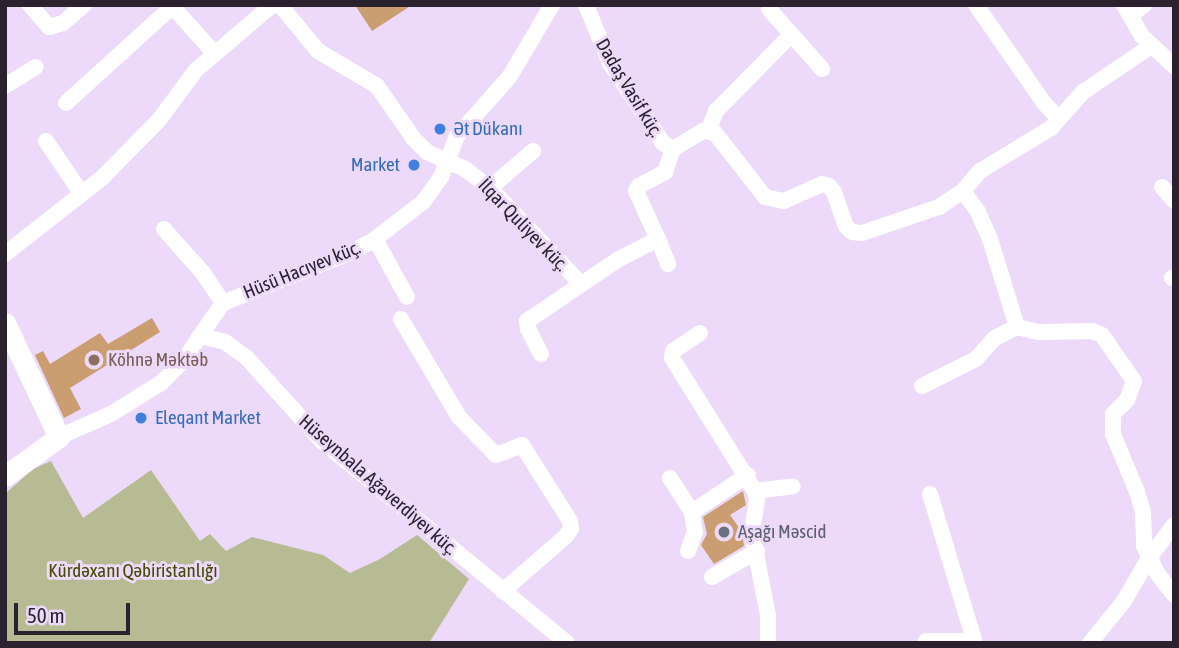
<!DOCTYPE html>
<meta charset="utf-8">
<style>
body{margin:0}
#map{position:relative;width:1179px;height:648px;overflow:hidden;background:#edd9f9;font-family:"Asap Condensed",sans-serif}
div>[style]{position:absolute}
.green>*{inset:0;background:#b6bb94}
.building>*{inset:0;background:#ca9e71}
.minor>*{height:16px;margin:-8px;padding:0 8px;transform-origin:8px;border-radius:8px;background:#fff}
.tertiary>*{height:21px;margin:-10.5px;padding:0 10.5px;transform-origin:10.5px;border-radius:10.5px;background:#fff}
.dots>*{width:19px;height:19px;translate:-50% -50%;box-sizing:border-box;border:4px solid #edd9f9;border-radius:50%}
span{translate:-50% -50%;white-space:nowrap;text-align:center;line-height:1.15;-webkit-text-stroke:6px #edd9f9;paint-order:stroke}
.street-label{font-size:19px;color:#2a232f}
.shop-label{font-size:19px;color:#366cbe}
.left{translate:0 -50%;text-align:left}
.right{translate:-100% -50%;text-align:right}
.education-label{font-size:19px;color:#785e54}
.worship-label{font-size:19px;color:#5b616d}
.park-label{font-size:19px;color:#464a01}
.frame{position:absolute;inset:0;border:7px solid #2a232f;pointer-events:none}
.scale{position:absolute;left:14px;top:603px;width:116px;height:32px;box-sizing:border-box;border:4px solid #2a232f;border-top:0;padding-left:9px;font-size:21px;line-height:24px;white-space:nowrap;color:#2a232f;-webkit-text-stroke:5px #edd9f9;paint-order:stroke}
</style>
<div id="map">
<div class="green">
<i style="clip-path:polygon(51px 461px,83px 518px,151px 470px,200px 541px,210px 534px,226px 551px,252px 537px,323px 555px,350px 573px,380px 559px,417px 535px,469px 579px,429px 643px,5px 643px,5px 494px,33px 469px)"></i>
</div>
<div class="building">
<i style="clip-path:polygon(355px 5px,412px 5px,372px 31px)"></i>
<i style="clip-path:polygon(152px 318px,160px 332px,70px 388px,81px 409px,64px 418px,35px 355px,43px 351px,50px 364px,100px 333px,108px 344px)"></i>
<i style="clip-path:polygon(743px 491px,746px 505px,730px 515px,742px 532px,744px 546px,714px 564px,701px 545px,707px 534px,703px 517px)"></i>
</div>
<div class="minor">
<i style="left:30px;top:5px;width:29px;rotate:49deg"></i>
<i style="left:49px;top:27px;width:15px;rotate:-16deg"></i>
<i style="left:63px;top:23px;width:28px;rotate:-41deg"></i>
<i style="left:171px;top:5px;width:64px;rotate:48.1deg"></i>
<i style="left:280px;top:5px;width:60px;rotate:50.4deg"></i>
<i style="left:318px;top:51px;width:69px;rotate:30.7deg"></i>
<i style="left:377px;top:86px;width:65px;rotate:55.1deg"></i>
<i style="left:414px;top:139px;width:18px;rotate:45deg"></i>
<i style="left:427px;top:152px;width:42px;rotate:24.1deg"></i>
<i style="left:465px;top:169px;width:31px;rotate:37deg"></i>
<i style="left:490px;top:188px;width:132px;rotate:46.5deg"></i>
<i style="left:586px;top:5px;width:63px;rotate:67.5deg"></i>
<i style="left:610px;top:63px;width:96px;rotate:56.5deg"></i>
<i style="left:663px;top:143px;width:12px;rotate:31deg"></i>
<i style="left:673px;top:149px;width:35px;rotate:-31deg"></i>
<i style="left:703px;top:131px;width:12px;rotate:9deg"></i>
<i style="left:715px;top:133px;width:81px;rotate:52deg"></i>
<i style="left:765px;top:197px;width:19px;rotate:12deg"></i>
<i style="left:784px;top:201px;width:42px;rotate:-24.1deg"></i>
<i style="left:822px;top:184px;width:7px;rotate:16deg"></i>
<i style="left:829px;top:186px;width:8px;rotate:50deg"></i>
<i style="left:834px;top:192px;width:36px;rotate:71deg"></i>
<i style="left:846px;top:226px;width:8px;rotate:45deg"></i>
<i style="left:852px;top:232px;width:10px;rotate:6deg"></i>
<i style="left:862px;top:233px;width:81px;rotate:-18.7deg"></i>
<i style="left:939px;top:207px;width:29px;rotate:-34deg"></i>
<i style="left:963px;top:191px;width:26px;rotate:54deg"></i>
<i style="left:978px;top:212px;width:30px;rotate:66deg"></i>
<i style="left:990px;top:239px;width:92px;rotate:72.9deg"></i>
<i style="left:1017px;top:327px;width:22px;rotate:13deg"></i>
<i style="left:1038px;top:332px;width:54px;rotate:-1.1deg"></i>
<i style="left:1092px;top:331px;width:11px;rotate:22deg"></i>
<i style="left:1102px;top:335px;width:56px;rotate:55.2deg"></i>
<i style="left:1134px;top:381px;width:20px;rotate:110deg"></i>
<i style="left:1127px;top:400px;width:20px;rotate:135deg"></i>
<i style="left:1113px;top:414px;width:20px;rotate:90deg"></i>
<i style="left:1113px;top:434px;width:63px;rotate:67.5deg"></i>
<i style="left:1137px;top:492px;width:21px;rotate:73deg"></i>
<i style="left:1143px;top:512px;width:34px;rotate:88deg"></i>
<i style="left:1144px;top:546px;width:30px;rotate:64deg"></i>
<i style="left:1157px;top:573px;width:28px;rotate:52deg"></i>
<i style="left:976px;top:5px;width:119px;rotate:55.2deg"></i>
<i style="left:1044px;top:103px;width:22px;rotate:47deg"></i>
<i style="left:1124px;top:5px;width:36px;rotate:60deg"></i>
<i style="left:1142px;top:36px;width:44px;rotate:43.2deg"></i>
<i style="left:769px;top:9px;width:80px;rotate:48.5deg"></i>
<i style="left:1130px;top:16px;width:18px;rotate:-38deg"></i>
<i style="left:5px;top:86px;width:36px;rotate:-32deg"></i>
<i style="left:66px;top:103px;width:143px;rotate:-42.2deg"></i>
<i style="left:708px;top:131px;width:22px;rotate:-68deg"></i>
<i style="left:716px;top:111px;width:105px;rotate:-45.4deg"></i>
<i style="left:46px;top:141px;width:64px;rotate:55.8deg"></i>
<i style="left:1162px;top:187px;width:18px;rotate:49deg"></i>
<i style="left:490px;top:188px;width:57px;rotate:-40.7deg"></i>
<i style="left:963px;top:191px;width:26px;rotate:-50deg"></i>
<i style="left:980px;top:171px;width:83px;rotate:-31.2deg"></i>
<i style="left:1051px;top:128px;width:48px;rotate:-48.4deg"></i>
<i style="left:1083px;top:92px;width:82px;rotate:-34.1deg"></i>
<i style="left:164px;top:229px;width:59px;rotate:48.4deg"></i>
<i style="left:203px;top:273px;width:36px;rotate:56deg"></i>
<i style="left:375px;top:239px;width:66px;rotate:61.1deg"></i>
<i style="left:658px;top:239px;width:27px;rotate:68deg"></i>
<i style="left:5px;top:254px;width:123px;rotate:-38.1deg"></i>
<i style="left:102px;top:178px;width:81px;rotate:-45.5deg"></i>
<i style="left:159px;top:120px;width:62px;rotate:-53.5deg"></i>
<i style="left:196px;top:70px;width:100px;rotate:-40.5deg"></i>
<i style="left:1172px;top:278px;width:2px"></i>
<i style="left:401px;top:319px;width:114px;rotate:59.4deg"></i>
<i style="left:459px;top:417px;width:53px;rotate:45.8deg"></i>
<i style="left:496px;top:455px;width:28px;rotate:-21deg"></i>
<i style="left:522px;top:445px;width:90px;rotate:57.7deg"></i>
<i style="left:570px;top:521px;width:8px;rotate:83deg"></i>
<i style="left:571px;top:529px;width:9px;rotate:126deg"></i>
<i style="left:566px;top:536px;width:84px;rotate:138.9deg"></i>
<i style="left:700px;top:333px;width:32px;rotate:146deg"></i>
<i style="left:673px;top:351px;width:7px;rotate:98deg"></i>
<i style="left:672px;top:358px;width:157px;rotate:58deg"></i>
<i style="left:755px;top:491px;width:9px;rotate:77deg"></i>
<i style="left:757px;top:500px;width:33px;rotate:99deg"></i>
<i style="left:752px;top:533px;width:84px;rotate:79deg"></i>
<i style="left:768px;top:615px;width:28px;rotate:90deg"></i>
<i style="left:200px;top:336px;width:40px;rotate:-55.1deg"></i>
<i style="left:223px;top:303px;width:139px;rotate:-21.6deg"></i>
<i style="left:352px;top:252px;width:26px;rotate:-29deg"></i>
<i style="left:375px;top:239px;width:61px;rotate:-37.6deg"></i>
<i style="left:423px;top:202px;width:31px;rotate:-54deg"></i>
<i style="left:441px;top:177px;width:44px;rotate:-68.7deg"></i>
<i style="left:457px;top:136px;width:80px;rotate:-48.5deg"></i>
<i style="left:510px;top:76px;width:82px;rotate:-59.4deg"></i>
<i style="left:541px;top:354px;width:28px;rotate:-117deg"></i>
<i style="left:528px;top:329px;width:8px;rotate:-97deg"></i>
<i style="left:527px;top:321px;width:111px;rotate:-34deg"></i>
<i style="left:619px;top:259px;width:44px;rotate:-27.1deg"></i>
<i style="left:658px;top:239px;width:53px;rotate:-114.6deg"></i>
<i style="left:636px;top:191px;width:6px;rotate:-59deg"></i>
<i style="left:639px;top:186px;width:30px;rotate:-28deg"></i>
<i style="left:665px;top:172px;width:24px;rotate:-71deg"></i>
<i style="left:922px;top:386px;width:60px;rotate:-26.6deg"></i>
<i style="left:976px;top:359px;width:28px;rotate:-48deg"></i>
<i style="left:995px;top:338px;width:25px;rotate:-27deg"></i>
<i style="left:59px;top:437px;width:57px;rotate:-23.9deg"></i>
<i style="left:111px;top:414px;width:59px;rotate:-31.8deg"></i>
<i style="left:161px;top:383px;width:34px;rotate:-45deg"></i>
<i style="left:185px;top:359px;width:27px;rotate:-57deg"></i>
<i style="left:200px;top:336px;width:26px;rotate:13deg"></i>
<i style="left:225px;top:342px;width:26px;rotate:36deg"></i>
<i style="left:246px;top:357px;width:113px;rotate:47.9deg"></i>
<i style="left:322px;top:441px;width:318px;rotate:39.5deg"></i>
<i style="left:670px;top:478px;width:40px;rotate:57.1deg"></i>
<i style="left:755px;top:491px;width:38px;rotate:-7deg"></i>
<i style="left:930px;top:494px;width:156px;rotate:73.2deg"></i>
<i style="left:688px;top:551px;width:20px;rotate:-70deg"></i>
<i style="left:695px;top:532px;width:20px;rotate:-99deg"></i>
<i style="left:692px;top:512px;width:67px;rotate:-33.5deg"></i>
<i style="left:712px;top:577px;width:52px;rotate:-30deg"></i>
<i style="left:926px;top:641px;width:48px"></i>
<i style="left:1090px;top:643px;width:54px;rotate:-51deg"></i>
<i style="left:1124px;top:601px;width:50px;rotate:-59.8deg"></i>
<i style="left:1149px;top:558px;width:41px;rotate:-52.9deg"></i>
</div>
<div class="tertiary">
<i style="left:5px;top:323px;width:126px;rotate:64.7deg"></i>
<i style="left:59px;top:437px;width:67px;rotate:144.2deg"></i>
</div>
<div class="dots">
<i style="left:440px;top:129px;background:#3f7fe0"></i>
<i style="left:414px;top:165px;background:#3f7fe0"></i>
<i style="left:94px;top:360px;background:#8d6e63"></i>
<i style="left:141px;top:418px;background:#3f7fe0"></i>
<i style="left:724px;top:532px;background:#6b7280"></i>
</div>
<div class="street-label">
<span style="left:629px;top:88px;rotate:59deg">Dadaş Vasif küç.</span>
<span style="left:523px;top:225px;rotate:46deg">İlqar Quliyev küç.</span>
<span style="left:302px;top:270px;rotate:-22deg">Hüsü Hacıyev küç.</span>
<span style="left:378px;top:485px;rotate:41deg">Hüseynbala Ağaverdiyev küç.</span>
</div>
<div class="shop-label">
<span class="left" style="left:454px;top:129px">Ət Dükanı</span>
<span class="right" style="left:400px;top:165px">Market</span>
<span class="left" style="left:155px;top:418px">Eleqant Market</span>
</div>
<div class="education-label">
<span class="left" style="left:108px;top:360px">Köhnə Məktəb</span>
</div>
<div class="worship-label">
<span class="left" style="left:738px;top:532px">Aşağı Məscid</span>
</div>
<div class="park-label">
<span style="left:133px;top:571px">Kürdəxanı Qəbiristanlığı</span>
</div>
<div class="frame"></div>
<div class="scale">50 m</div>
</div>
